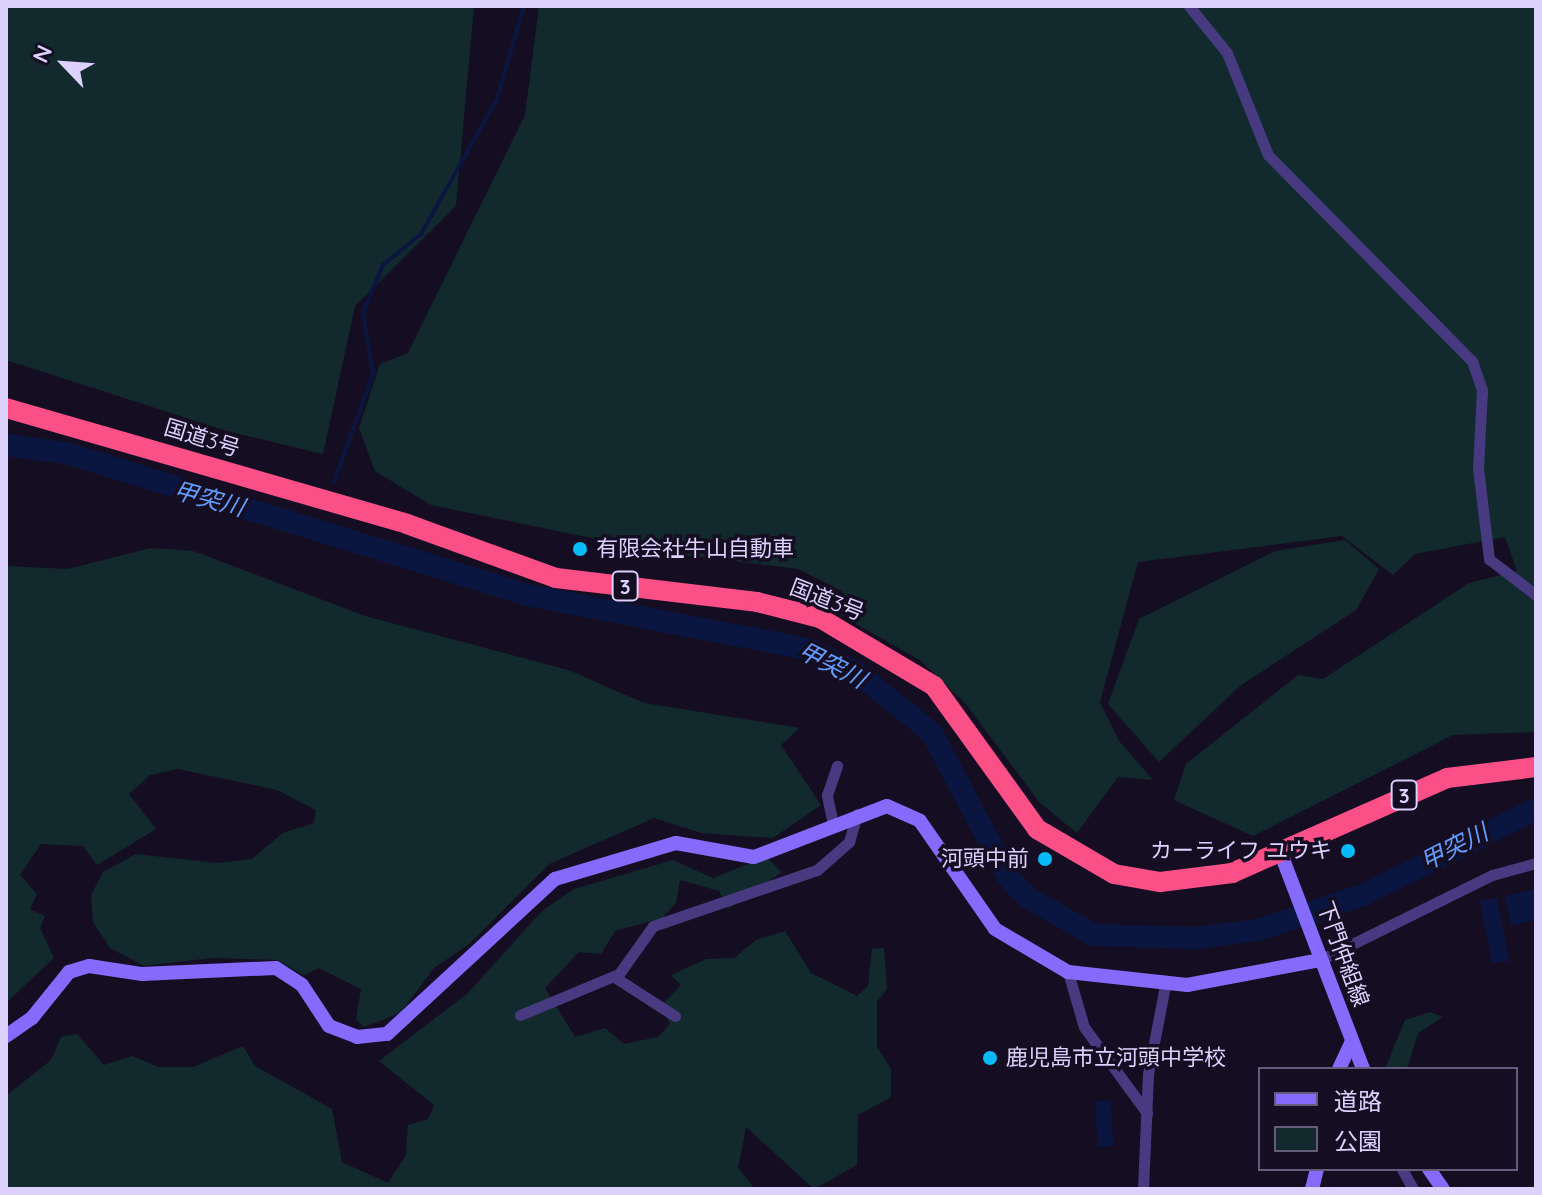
<!DOCTYPE html>
<meta charset="utf-8">
<style>
body{margin:0}
#map{position:relative;width:1542px;height:1195px;overflow:hidden;background:#150e23;font-family:Quicksand,"Noto Sans JP",sans-serif}
div>[style]{position:absolute}
.green>*{inset:0;background:#122a2d}
.water>*{inset:0;background:#0b1640}
.stream>*{height:4px;margin:-2px;padding:0 2px;transform-origin:2px;border-radius:2px;background:#0b1640}
.river>*{height:22px;margin:-11px;padding:0 11px;transform-origin:11px;border-radius:11px;background:#0b1640}
.street>*{height:11px;margin:-5.5px;padding:0 5.5px;transform-origin:5.5px;border-radius:5.5px;background:#483a81}
.secondary>*{height:14px;margin:-7px;padding:0 7px;transform-origin:7px;border-radius:7px;background:#846bfc}
.highway>*{height:20px;margin:-10px;padding:0 10px;transform-origin:10px;border-radius:10px;background:#fb4f88}
.dots>*{width:22px;height:22px;translate:-50% -50%;box-sizing:border-box;border:4px solid #150e23;border-radius:50%}
span{translate:-50% -50%;white-space:nowrap;text-align:center;line-height:1.15;-webkit-text-stroke:7px #150e23;paint-order:stroke}
.shield-label span{padding:2px 6px;background:#150e23;border:2px solid;border-radius:6px;-webkit-text-stroke-width:0}
.shield-label{font-size:20px;color:#ddd1fe;font-weight:700}
.street-label{font-size:22px;color:#ddd1fe}
.poi-label{font-size:22px;color:#ddd1fe}
.left{translate:0 -50%;text-align:left}
.right{translate:-100% -50%;text-align:right}
.water-label{font-size:24px;color:#629dfc;font-style:italic}
.frame{position:absolute;inset:0;border:8px solid #ddd1fe;pointer-events:none}
.legend{position:absolute;left:1258px;top:1067px;width:260px;height:104px;box-sizing:border-box;background:#150e23;border:2px solid #655c7b;margin:0;padding:10px 14px;list-style:none;font-size:24px;color:#ddd1fe}
.legend li{display:flex;align-items:center;gap:16px;height:40px}
.legend b{width:40px;border:2px solid #655c7b}
.north{position:absolute;left:24px;top:24px;width:80px;height:80px;-webkit-text-stroke:6px #150e23;paint-order:stroke;rotate:295deg;font-size:22px;font-weight:700;line-height:32px;text-align:center;color:#ddd1fe}
.north::after{content:'';display:block;margin:auto;width:28px;height:36px;background:#ddd1fe;clip-path:polygon(50% 0,100% 100%,50% 72%,0 100%)}
</style>
<div id="map">
<div class="green">
<i style="clip-path:polygon(6px 6px,474px 6px,456px 206px,355px 306px,323px 454px,227px 431px,6px 360px)"></i>
<i style="clip-path:polygon(539px 6px,1536px 6px,1536px 732px,1453px 735px,1253px 836px,1174px 800px,1186px 764px,1298px 675px,1323px 679px,1469px 583px,1517px 571px,1505px 537px,1415px 554px,1393px 575px,1342px 536px,1138px 562px,1100px 702px,1119px 741px,1153px 780px,1118px 777px,1077px 833px,1040px 803px,965px 703px,920px 660px,856px 624px,842px 591px,798px 569px,659px 552px,431px 505px,375px 471px,359px 428px,380px 364px,408px 353px,525px 115px)"></i>
<i style="clip-path:polygon(1345px 540px,1379px 569px,1356px 610px,1240px 686px,1159px 762px,1108px 704px,1139px 619px,1275px 551px)"></i>
<i style="clip-path:polygon(151px 548px,193px 551px,365px 616px,568px 670px,644px 703px,799px 728px,781px 745px,821px 805px,773px 838px,701px 833px,654px 818px,549px 864px,468px 945px,434px 968px,400px 1013px,364px 1027px,356px 1019px,361px 989px,319px 968px,303px 975px,278px 960px,212px 958px,144px 966px,110px 948px,93px 922px,91px 895px,103px 872px,136px 854px,217px 863px,252px 859px,283px 833px,314px 823px,316px 810px,277px 790px,178px 769px,150px 775px,129px 794px,156px 829px,97px 865px,83px 846px,41px 844px,20px 875px,37px 894px,30px 909px,45px 916px,40px 928px,54px 958px,6px 1003px,6px 566px,68px 569px)"></i>
<i style="clip-path:polygon(766px 857px,782px 872px,728px 909px,719px 891px,680px 880px,676px 903px,662px 918px,615px 931px,601px 954px,579px 952px,545px 988px,575px 1037px,605px 1028px,624px 1044px,658px 1037px,670px 1024px,660px 1007px,681px 985px,671px 975px,706px 959px,734px 958px,756px 940px,785px 931px,811px 973px,857px 996px,868px 986px,872px 949px,884px 948px,887px 989px,877px 1001px,877px 1047px,891px 1069px,891px 1097px,858px 1115px,857px 1165px,814px 1189px,746px 1127px,738px 1168px,755px 1189px,6px 1189px,6px 1096px,51px 1060px,61px 1037px,77px 1034px,104px 1065px,132px 1056px,158px 1067px,193px 1067px,243px 1046px,255px 1066px,332px 1109px,342px 1162px,388px 1183px,406px 1155px,408px 1125px,428px 1119px,434px 1105px,379px 1061px,468px 993px,542px 911px,574px 889px,673px 860px,713px 878px)"></i>
<i style="clip-path:polygon(1430px 1012px,1443px 1017px,1418px 1033px,1407px 1069px,1385px 1069px,1405px 1020px)"></i>
</div>
<div class="water">
<i style="clip-path:polygon(1536px 889px,1536px 920px,1511px 925px,1505px 896px)"></i>
<i style="clip-path:polygon(1497px 898px,1509px 961px,1492px 963px,1480px 901px)"></i>
<i style="clip-path:polygon(1096px 1101px,1111px 1101px,1113px 1146px,1097px 1147px)"></i>
</div>
<div class="stream">
<i style="left:334px;top:482px;width:115px;rotate:-70.1deg"></i>
<i style="left:373px;top:374px;width:63px;rotate:-99.2deg"></i>
<i style="left:363px;top:312px;width:51px;rotate:-66.9deg"></i>
<i style="left:383px;top:265px;width:49px;rotate:-39.2deg"></i>
<i style="left:421px;top:234px;width:155px;rotate:-60.6deg"></i>
<i style="left:497px;top:99px;width:97px;rotate:-73.8deg"></i>
</div>
<div class="river">
<i style="left:6px;top:445px;width:61px;rotate:7.6deg"></i>
<i style="left:66px;top:453px;width:482px;rotate:17.1deg"></i>
<i style="left:527px;top:595px;width:290px;rotate:10.9deg"></i>
<i style="left:812px;top:650px;width:49px;rotate:26.6deg"></i>
<i style="left:856px;top:672px;width:97px;rotate:38.8deg"></i>
<i style="left:932px;top:733px;width:163px;rotate:62.2deg"></i>
<i style="left:1008px;top:877px;width:29px;rotate:46deg"></i>
<i style="left:1028px;top:898px;width:76px;rotate:29.3deg"></i>
<i style="left:1094px;top:935px;width:102px;rotate:1.7deg"></i>
<i style="left:1196px;top:938px;width:63px;rotate:-7.4deg"></i>
<i style="left:1258px;top:930px;width:111px;rotate:-18.4deg"></i>
<i style="left:1363px;top:895px;width:193px;rotate:-26.4deg"></i>
</div>
<div class="street">
<i style="left:1189px;top:6px;width:60px;rotate:51deg"></i>
<i style="left:1227px;top:53px;width:110px;rotate:68.1deg"></i>
<i style="left:1268px;top:155px;width:290px;rotate:45.3deg"></i>
<i style="left:1472px;top:361px;width:31px;rotate:71deg"></i>
<i style="left:1482px;top:390px;width:78px;rotate:92.9deg"></i>
<i style="left:1478px;top:468px;width:92px;rotate:83.1deg"></i>
<i style="left:1489px;top:559px;width:59px;rotate:37.5deg"></i>
<i style="left:833px;top:824px;width:30px;rotate:-102deg"></i>
<i style="left:827px;top:795px;width:31px;rotate:-71deg"></i>
<i style="left:1320px;top:960px;width:192px;rotate:-26.3deg"></i>
<i style="left:1492px;top:875px;width:46px;rotate:-15.3deg"></i>
<i style="left:1068px;top:972px;width:57px;rotate:73.8deg"></i>
<i style="left:1084px;top:1027px;width:107px;rotate:53.8deg"></i>
<i style="left:520px;top:1015px;width:104px;rotate:-22.6deg"></i>
<i style="left:675px;top:1016px;width:70px;rotate:-147.2deg"></i>
<i style="left:616px;top:978px;width:64px;rotate:-54.6deg"></i>
<i style="left:653px;top:926px;width:173px;rotate:-18.9deg"></i>
<i style="left:817px;top:870px;width:43px;rotate:-41.2deg"></i>
<i style="left:849px;top:842px;width:29px;rotate:-74deg"></i>
<i style="left:1402px;top:1169px;width:23px;rotate:61deg"></i>
<i style="left:1143px;top:1189px;width:115px;rotate:-87.5deg"></i>
<i style="left:1148px;top:1074px;width:90px;rotate:-79.1deg"></i>
</div>
<div class="secondary">
<i style="left:1281px;top:854px;width:230px;rotate:69.1deg"></i>
<i style="left:6px;top:1036px;width:32px;rotate:-35deg"></i>
<i style="left:32px;top:1018px;width:59px;rotate:-51.2deg"></i>
<i style="left:69px;top:972px;width:21px;rotate:-17deg"></i>
<i style="left:89px;top:966px;width:54px;rotate:8.6deg"></i>
<i style="left:142px;top:974px;width:134px;rotate:-2.6deg"></i>
<i style="left:276px;top:968px;width:31px;rotate:33deg"></i>
<i style="left:302px;top:985px;width:49px;rotate:56.6deg"></i>
<i style="left:329px;top:1026px;width:30px;rotate:21deg"></i>
<i style="left:357px;top:1037px;width:30px;rotate:-6deg"></i>
<i style="left:387px;top:1034px;width:229px;rotate:-42.7deg"></i>
<i style="left:555px;top:879px;width:126px;rotate:-16.6deg"></i>
<i style="left:676px;top:843px;width:79px;rotate:10.2deg"></i>
<i style="left:754px;top:857px;width:142px;rotate:-21deg"></i>
<i style="left:887px;top:806px;width:36px;rotate:24deg"></i>
<i style="left:920px;top:821px;width:131px;rotate:55.2deg"></i>
<i style="left:995px;top:929px;width:85px;rotate:30.5deg"></i>
<i style="left:1068px;top:972px;width:120px;rotate:6.2deg"></i>
<i style="left:1187px;top:985px;width:135px;rotate:-10.6deg"></i>
<i style="left:1339px;top:1069px;width:31px;rotate:-65deg"></i>
<i style="left:1429px;top:1169px;width:24px;rotate:55deg"></i>
<i style="left:1312px;top:1189px;width:21px;rotate:-76deg"></i>
</div>
<div class="highway">
<i style="left:6px;top:408px;width:417px;rotate:16.1deg"></i>
<i style="left:407px;top:524px;width:158px;rotate:19.9deg"></i>
<i style="left:556px;top:578px;width:202px;rotate:6.8deg"></i>
<i style="left:757px;top:602px;width:65px;rotate:14.3deg"></i>
<i style="left:820px;top:618px;width:133px;rotate:30.8deg"></i>
<i style="left:934px;top:686px;width:176px;rotate:54.2deg"></i>
<i style="left:1037px;top:829px;width:89px;rotate:30.3deg"></i>
<i style="left:1114px;top:874px;width:47px;rotate:9.9deg"></i>
<i style="left:1160px;top:882px;width:73px;rotate:-7.1deg"></i>
<i style="left:1232px;top:873px;width:235px;rotate:-23.8deg"></i>
<i style="left:1447px;top:778px;width:90px;rotate:-7deg"></i>
</div>
<div class="dots">
<i style="left:580px;top:549px;background:#05baf6"></i>
<i style="left:1348px;top:851px;background:#05baf6"></i>
<i style="left:1045px;top:859px;background:#05baf6"></i>
<i style="left:990px;top:1058px;background:#05baf6"></i>
</div>
<div class="shield-label">
<span style="left:625px;top:586px">3</span>
<span style="left:1404px;top:795px">3</span>
</div>
<div class="street-label">
<span style="left:202px;top:438px;rotate:17deg">国道3号</span>
<span style="left:827px;top:600px;rotate:21deg">国道3号</span>
<span style="left:1343px;top:954px;rotate:70deg">下門仲組線</span>
</div>
<div class="poi-label">
<span class="left" style="left:596px;top:549px">有限会社牛山自動車</span>
<span class="right" style="left:1332px;top:851px">カーライフ ユウキ</span>
<span class="right" style="left:1029px;top:859px">河頭中前</span>
<span class="left" style="left:1006px;top:1058px">鹿児島市立河頭中学校</span>
</div>
<div class="water-label">
<span style="left:209px;top:499px;rotate:15deg">甲突川</span>
<span style="left:832px;top:665px;rotate:27deg">甲突川</span>
<span style="left:1454px;top:847px;rotate:-27deg">甲突川</span>
</div>
<div class="frame"></div>
<ul class="legend">
<li><b style="height:10px;background:#846bfc"></b>道路</li>
<li><b style="height:22px;background:#122a2d"></b>公園</li>
</ul>
<div class="north">N</div>
</div>
